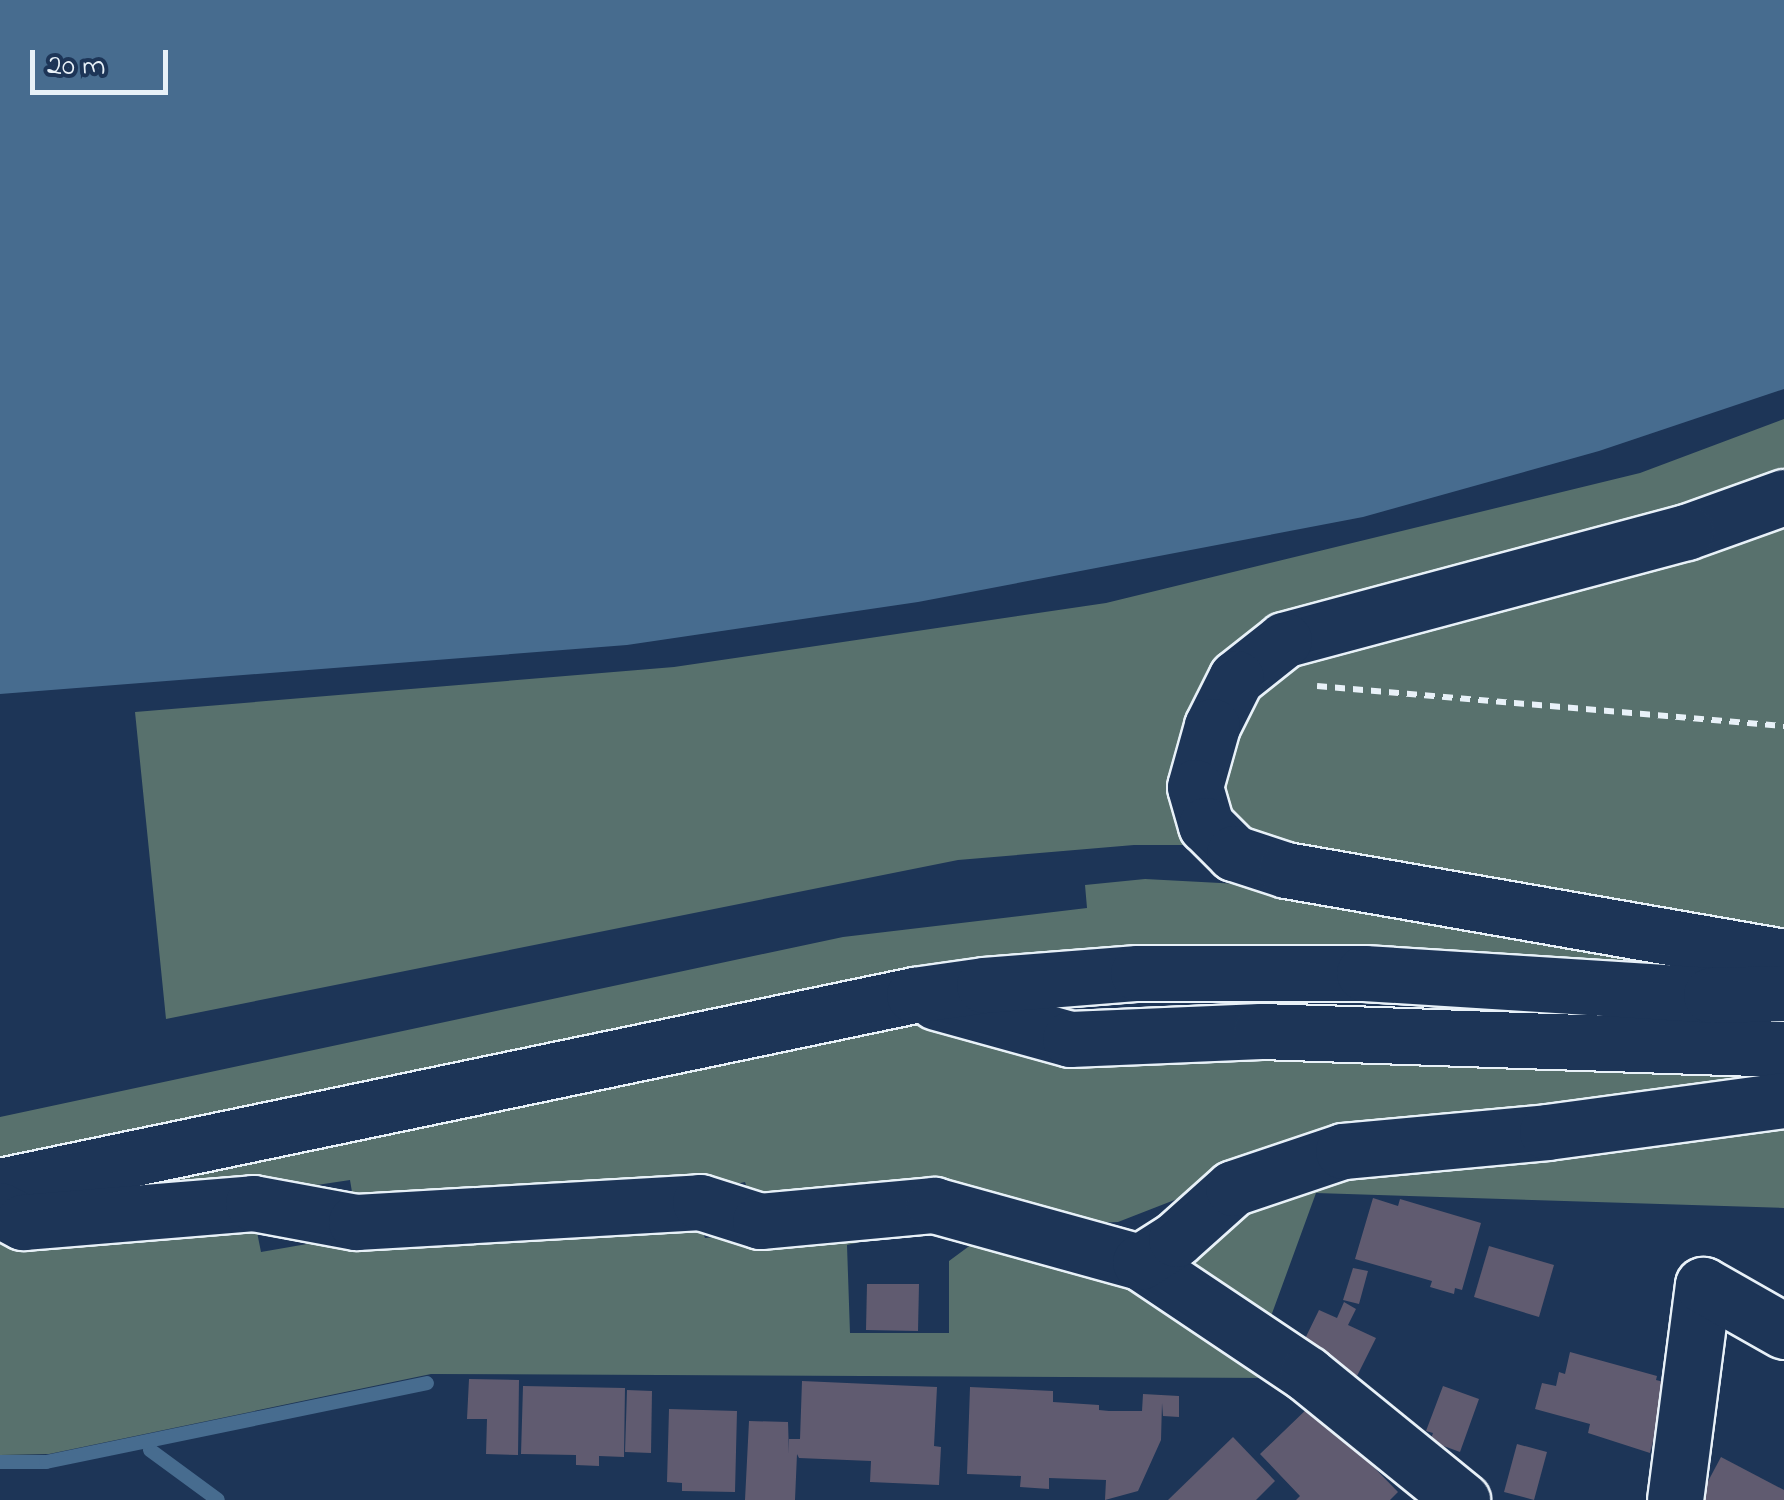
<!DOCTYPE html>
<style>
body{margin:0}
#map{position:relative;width:1784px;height:1500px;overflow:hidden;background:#1d3557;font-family:"Indie Flower",sans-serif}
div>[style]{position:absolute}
.green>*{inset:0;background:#58716d}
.water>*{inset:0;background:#476c8f}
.stream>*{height:14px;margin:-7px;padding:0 7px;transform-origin:7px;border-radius:7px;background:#476c8f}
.building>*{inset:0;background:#605b70}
.path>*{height:6px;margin-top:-3px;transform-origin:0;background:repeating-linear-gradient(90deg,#e8f1f8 0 10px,transparent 0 18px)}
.roads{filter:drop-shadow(2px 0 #e8f1f8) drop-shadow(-2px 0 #e8f1f8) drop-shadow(0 2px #e8f1f8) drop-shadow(0 -2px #e8f1f8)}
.minor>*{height:55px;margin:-27.5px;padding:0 27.5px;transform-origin:27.5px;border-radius:27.5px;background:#1d3557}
span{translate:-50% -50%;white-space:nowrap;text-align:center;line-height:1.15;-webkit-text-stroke:10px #1d3557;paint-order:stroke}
.scale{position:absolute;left:30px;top:50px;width:138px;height:45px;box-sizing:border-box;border:5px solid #e8f1f8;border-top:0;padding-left:12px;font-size:30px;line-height:35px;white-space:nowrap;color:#e8f1f8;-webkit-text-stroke:8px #1d3557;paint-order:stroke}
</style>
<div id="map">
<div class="green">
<i style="clip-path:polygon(1784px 419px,1784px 943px,1254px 845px,1134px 845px,958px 860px,166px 1019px,135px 712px,674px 667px,1106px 603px,1640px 473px)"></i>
<i style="clip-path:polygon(1145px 879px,1297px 887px,1775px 971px,1142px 956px,0 1167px,0 1117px,843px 937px,1087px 908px,1085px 885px)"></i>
<i style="clip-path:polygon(895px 1020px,945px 1027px,1784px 1065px,1784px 1092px,1231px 1178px,1118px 1222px,1031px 1226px,756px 1214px,745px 1182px,701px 1192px,356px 1216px,350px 1180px,251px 1195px,13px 1203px)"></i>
<i style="clip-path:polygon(1784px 1109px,1784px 1208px,1316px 1193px,1266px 1330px,1196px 1277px,1195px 1254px,1209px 1228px,1351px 1158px)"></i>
<i style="clip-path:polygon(695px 1211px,705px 1238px,934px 1214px,956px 1221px,847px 1245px,850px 1333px,949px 1333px,949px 1261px,991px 1230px,1118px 1276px,1296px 1378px,431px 1374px,49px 1454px,0 1455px,0 1228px,253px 1212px,261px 1252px,405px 1227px)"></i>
</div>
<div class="water">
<i style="clip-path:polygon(0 0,1784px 0,1784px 389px,1599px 451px,1363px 517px,918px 602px,627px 645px,0 694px)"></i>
</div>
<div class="stream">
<i style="left:150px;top:1450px;width:84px;rotate:36.3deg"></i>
<i style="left:0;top:1462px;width:46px"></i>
<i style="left:46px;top:1462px;width:389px;rotate:-11.7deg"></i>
</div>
<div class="building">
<i style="clip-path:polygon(1373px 1198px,1398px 1206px,1400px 1199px,1481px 1223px,1462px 1290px,1455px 1288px,1454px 1294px,1430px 1287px,1432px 1281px,1355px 1259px)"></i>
<i style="clip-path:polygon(1489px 1246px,1554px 1265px,1539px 1317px,1474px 1297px)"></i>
<i style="clip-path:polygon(1353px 1268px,1368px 1271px,1359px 1304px,1343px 1300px)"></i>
<i style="clip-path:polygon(867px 1284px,919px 1284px,918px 1331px,866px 1330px)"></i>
<i style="clip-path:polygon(1344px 1302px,1356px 1309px,1348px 1325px,1376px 1338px,1357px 1376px,1300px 1349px,1319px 1310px,1337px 1318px)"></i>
<i style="clip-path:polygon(1570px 1352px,1657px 1376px,1656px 1380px,1668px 1383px,1650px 1453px,1588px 1433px,1590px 1424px,1535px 1409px,1542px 1383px,1556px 1386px,1559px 1372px,1565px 1374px)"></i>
<i style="clip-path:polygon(469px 1379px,519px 1380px,518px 1455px,486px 1454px,487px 1419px,467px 1419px)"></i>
<i style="clip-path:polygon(802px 1381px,937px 1387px,934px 1446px,941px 1447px,939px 1485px,870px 1482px,871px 1461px,799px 1458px,797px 1454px,795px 1500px,745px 1500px,749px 1421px,788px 1422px,789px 1454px,789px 1439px,800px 1439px)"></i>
<i style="clip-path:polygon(523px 1386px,625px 1388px,624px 1457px,599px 1456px,599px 1466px,576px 1465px,576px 1455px,521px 1454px)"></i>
<i style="clip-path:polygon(1443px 1386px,1479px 1399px,1460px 1452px,1430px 1441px,1433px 1433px,1426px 1431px)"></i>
<i style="clip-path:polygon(970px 1387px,1053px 1391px,1053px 1402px,1099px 1405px,1099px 1410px,1109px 1411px,1142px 1411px,1143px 1394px,1179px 1396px,1179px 1417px,1163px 1416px,1162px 1403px,1161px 1440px,1138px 1491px,1105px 1500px,1106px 1480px,1049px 1478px,1049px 1489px,1020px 1487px,1021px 1476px,967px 1474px)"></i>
<i style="clip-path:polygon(627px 1390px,652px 1391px,651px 1453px,625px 1452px)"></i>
<i style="clip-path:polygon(1312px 1404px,1398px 1492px,1390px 1500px,1296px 1500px,1300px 1496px,1260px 1454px)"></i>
<i style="clip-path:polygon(669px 1409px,737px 1411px,735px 1492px,682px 1491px,682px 1483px,667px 1482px)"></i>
<i style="clip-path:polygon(1233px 1437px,1275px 1481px,1256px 1500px,1168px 1500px)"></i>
<i style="clip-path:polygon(1517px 1444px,1547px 1452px,1534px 1500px,1504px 1492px)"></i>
<i style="clip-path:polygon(1721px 1457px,1784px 1490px,1784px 1500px,1698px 1500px)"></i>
</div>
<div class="path">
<i style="left:1317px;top:686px;width:469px;rotate:4.9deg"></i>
</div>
<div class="roads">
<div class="minor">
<i style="left:1784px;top:497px;width:104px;rotate:160.3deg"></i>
<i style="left:1686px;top:532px;width:416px;rotate:165deg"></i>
<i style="left:1284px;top:640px;width:61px;rotate:141.6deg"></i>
<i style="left:1236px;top:678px;width:54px;rotate:116.6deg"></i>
<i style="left:1212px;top:726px;width:63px;rotate:105.6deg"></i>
<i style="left:1195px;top:787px;width:40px;rotate:74deg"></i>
<i style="left:1206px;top:825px;width:40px;rotate:45deg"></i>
<i style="left:1234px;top:853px;width:55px;rotate:18.1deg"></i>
<i style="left:1286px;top:870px;width:506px;rotate:9.91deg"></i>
<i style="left:936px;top:1002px;width:139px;rotate:15.4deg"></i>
<i style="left:1070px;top:1039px;width:191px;rotate:-2.4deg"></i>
<i style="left:1261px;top:1031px;width:523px;rotate:1.97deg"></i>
<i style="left:0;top:1186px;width:934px;rotate:-11.8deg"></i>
<i style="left:914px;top:995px;width:71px;rotate:-8.1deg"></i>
<i style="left:984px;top:985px;width:154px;rotate:-4.5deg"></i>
<i style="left:1138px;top:973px;width:226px"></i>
<i style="left:1364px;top:973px;width:348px;rotate:3.6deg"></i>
<i style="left:1711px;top:995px;width:73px;rotate:-1.6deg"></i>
<i style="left:0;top:1210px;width:26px;rotate:28deg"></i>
<i style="left:23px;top:1222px;width:231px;rotate:-4.7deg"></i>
<i style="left:253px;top:1203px;width:105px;rotate:10.5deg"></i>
<i style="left:356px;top:1222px;width:345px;rotate:-3.3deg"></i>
<i style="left:700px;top:1202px;width:63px;rotate:17.6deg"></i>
<i style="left:760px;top:1221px;width:175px;rotate:-5.3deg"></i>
<i style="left:934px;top:1205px;width:214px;rotate:15.5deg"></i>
<i style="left:1140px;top:1262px;width:201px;rotate:33.8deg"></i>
<i style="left:1307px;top:1374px;width:200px;rotate:39.1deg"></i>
<i style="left:1140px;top:1262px;width:43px;rotate:-32.6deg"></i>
<i style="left:1176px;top:1239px;width:76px;rotate:-41.8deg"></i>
<i style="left:1233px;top:1188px;width:116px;rotate:-18.6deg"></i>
<i style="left:1343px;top:1151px;width:205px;rotate:-5.3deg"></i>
<i style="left:1547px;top:1132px;width:239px;rotate:-7.7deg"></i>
<i style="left:1675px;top:1500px;width:217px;rotate:-82.6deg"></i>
<i style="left:1703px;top:1285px;width:93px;rotate:29.6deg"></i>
</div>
</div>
<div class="scale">20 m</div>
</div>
